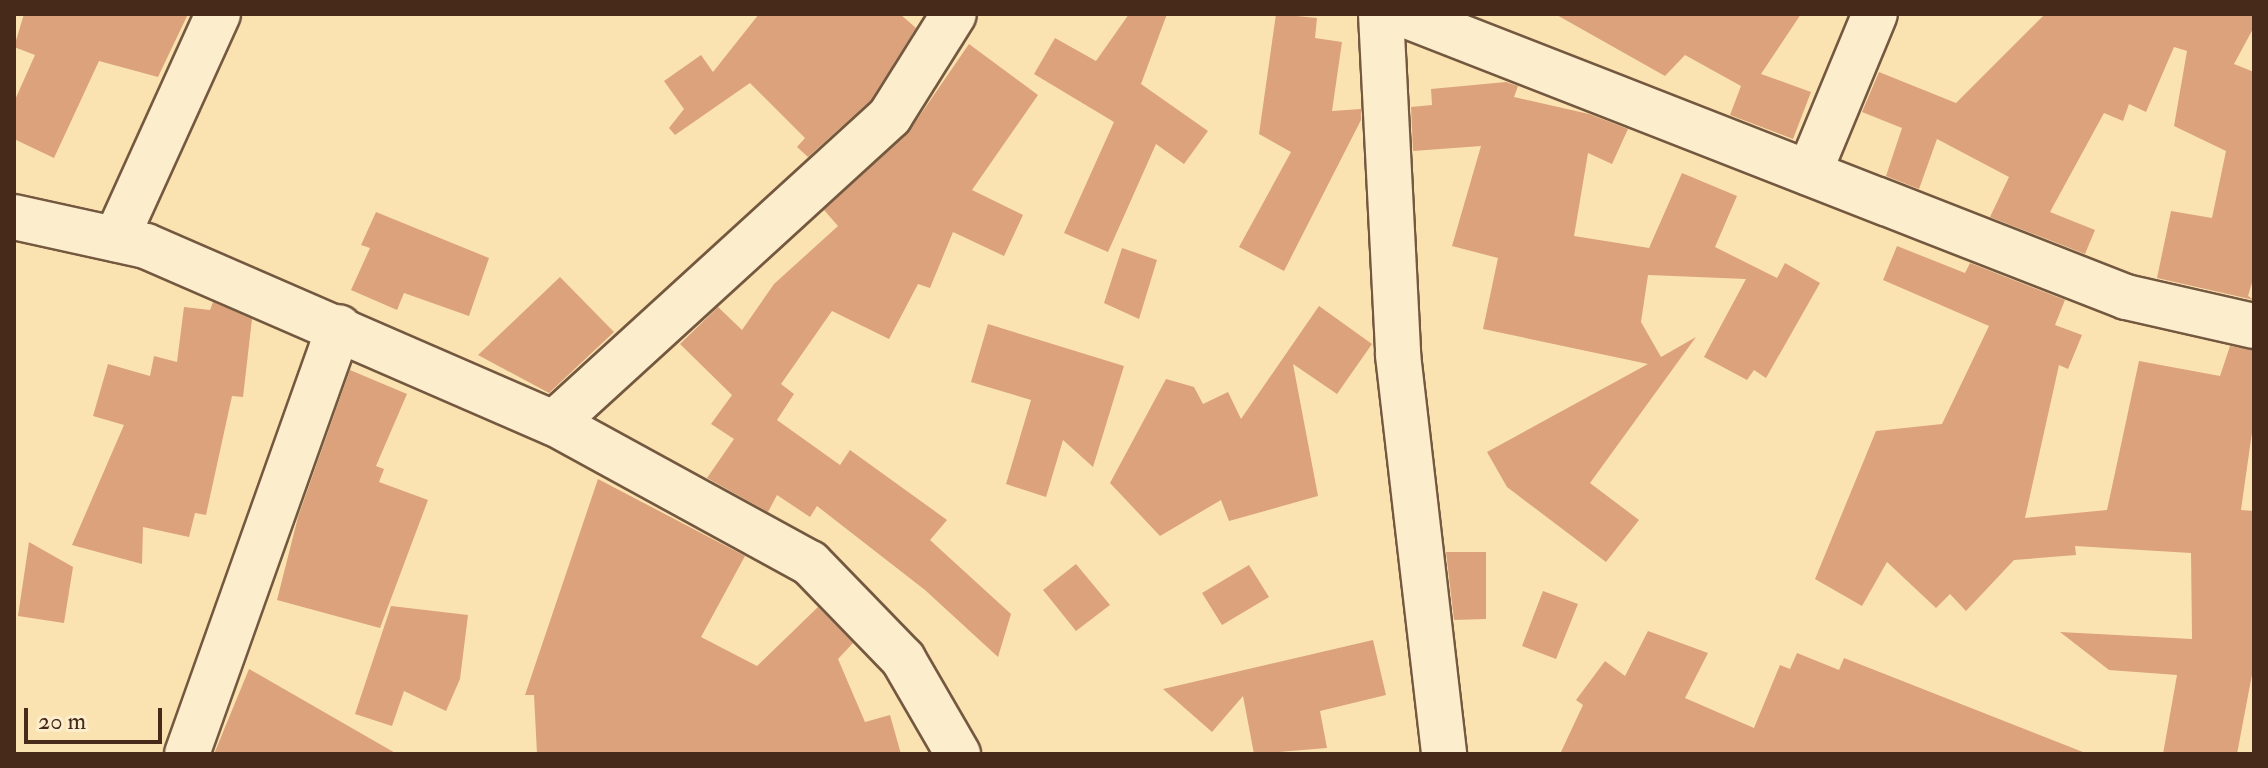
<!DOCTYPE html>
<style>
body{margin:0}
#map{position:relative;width:2268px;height:768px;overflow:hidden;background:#fbe3b1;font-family:"IM FELL Double Pica",serif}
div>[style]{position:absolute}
.building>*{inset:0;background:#dca27b}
.roads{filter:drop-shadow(2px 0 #745840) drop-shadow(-2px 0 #745840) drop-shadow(0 2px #745840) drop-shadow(0 -2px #745840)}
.minor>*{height:44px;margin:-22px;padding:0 22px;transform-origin:22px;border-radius:22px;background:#fcedcc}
span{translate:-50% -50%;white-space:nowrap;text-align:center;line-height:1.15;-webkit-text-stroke:6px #fcedcc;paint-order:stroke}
.frame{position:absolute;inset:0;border:16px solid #472a1a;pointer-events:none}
.scale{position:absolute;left:24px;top:708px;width:138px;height:36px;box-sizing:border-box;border:4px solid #472a1a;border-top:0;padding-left:10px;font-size:24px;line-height:28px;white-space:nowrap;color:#472a1a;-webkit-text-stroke:6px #fcedcc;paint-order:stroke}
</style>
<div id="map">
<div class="building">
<i style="clip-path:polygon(24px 14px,188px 14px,158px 77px,99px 61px,54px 158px,14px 139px,14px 102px,35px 55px,14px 47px)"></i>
<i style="clip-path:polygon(759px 14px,900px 14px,916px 28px,871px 100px,808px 157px,797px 147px,805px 138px,750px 83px,675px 135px,669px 128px,684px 109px,664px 81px,701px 55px,713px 72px)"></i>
<i style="clip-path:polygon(1129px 14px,1167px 14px,1141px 84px,1208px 131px,1184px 164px,1156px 144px,1108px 252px,1064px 233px,1114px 122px,1034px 74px,1055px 38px,1096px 61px)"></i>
<i style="clip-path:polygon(1276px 14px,1317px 18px,1315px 38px,1342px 42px,1332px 111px,1361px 109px,1361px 120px,1284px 271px,1239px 247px,1291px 152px,1259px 134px)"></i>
<i style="clip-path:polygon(1555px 14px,1801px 14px,1761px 74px,1811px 92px,1793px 139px,1730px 115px,1741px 86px,1685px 55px,1665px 76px)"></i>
<i style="clip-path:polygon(2045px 14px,2254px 14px,2254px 27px,2234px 64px,2254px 72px,2254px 276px,2248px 296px,2254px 300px,2157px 278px,2171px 211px,2212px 218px,2226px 151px,2174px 126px,2187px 51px,2174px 47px,2146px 112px,2129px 104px,2123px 121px,2104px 113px,2050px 212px,2095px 230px,2085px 254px,1990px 217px,2009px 177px,1937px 139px,1919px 189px,1886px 176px,1902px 128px,1862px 112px,1879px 72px,1956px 103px)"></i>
<i style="clip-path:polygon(969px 44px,1038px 95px,972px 190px,1023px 215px,1004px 256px,953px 232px,930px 288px,918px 284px,889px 339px,832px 311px,781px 384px,794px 394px,777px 420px,840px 465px,850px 450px,947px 520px,930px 540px,1011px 614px,998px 657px,925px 590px,817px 506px,810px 517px,777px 495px,768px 512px,707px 478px,734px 439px,711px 424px,732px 395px,680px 344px,718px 307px,742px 330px,774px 284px,838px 226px,824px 210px,907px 134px)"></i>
<i style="clip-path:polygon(1506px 82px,1518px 86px,1514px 97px,1589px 114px,1628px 129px,1612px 164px,1588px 153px,1574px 236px,1649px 248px,1682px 173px,1737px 196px,1715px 247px,1777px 278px,1785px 263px,1820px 283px,1766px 378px,1754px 370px,1747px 380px,1704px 357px,1746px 279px,1648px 275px,1641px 322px,1661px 357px,1696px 337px,1590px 483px,1639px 520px,1606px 562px,1507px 487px,1487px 452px,1648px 364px,1483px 329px,1498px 258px,1452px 246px,1481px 146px,1413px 151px,1411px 107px,1432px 105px,1431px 89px)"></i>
<i style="clip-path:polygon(376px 212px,489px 258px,469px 316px,404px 293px,397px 310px,351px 290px,370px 248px,361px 245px)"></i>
<i style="clip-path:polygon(1897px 246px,1965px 273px,1970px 263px,2065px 300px,2055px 325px,2082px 335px,2068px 369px,2059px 365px,2025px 518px,2107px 510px,2139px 361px,2220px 376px,2230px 346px,2254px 350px,2254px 418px,2241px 510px,2254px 511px,2254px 664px,2237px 754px,2163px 754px,2177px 675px,2109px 670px,2060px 632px,2192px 639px,2191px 553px,2075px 546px,2076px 555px,2014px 560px,1966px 611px,1950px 594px,1936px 608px,1887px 562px,1862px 606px,1815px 579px,1876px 431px,1942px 424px,1989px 326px,1883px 280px)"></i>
<i style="clip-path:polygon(1122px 248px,1157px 260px,1139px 319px,1104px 303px)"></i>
<i style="clip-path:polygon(560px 277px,614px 332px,549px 393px,478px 355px)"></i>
<i style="clip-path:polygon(213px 302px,252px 319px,243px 397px,232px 396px,206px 515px,195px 513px,189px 537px,143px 527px,142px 564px,72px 545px,124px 425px,93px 416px,108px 364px,150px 376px,154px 356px,177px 362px,184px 307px,210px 310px)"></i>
<i style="clip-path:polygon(1319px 306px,1372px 344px,1337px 394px,1293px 364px,1318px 496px,1229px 521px,1221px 500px,1160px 536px,1110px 483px,1166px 379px,1194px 387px,1203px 404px,1228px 392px,1241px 419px)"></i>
<i style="clip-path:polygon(988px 324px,1124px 366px,1093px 467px,1063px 440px,1046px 497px,1006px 484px,1031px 400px,971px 382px)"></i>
<i style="clip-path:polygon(350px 370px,407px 394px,376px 466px,384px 469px,379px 482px,428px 500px,380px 628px,277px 600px,298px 517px)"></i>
<i style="clip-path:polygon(598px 479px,745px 556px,701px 637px,757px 666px,818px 607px,853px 643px,838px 659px,865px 722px,890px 715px,901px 754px,537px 754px,534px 695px,525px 695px)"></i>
<i style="clip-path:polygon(29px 542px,73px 567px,64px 623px,18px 616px)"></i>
<i style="clip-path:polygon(1446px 552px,1486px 552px,1486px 619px,1454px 620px)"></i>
<i style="clip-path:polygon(1076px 564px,1110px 605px,1076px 631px,1043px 590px)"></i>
<i style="clip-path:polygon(1249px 565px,1269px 597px,1222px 625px,1202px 593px)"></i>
<i style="clip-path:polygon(1543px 591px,1578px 604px,1556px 659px,1522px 646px)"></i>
<i style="clip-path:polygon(391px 606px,468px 615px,460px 679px,446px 711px,404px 691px,392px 726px,355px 714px)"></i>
<i style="clip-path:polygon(1648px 631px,1708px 653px,1685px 698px,1754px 728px,1780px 665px,1790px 669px,1797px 653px,1839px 670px,1844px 658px,2088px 754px,1560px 754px,1583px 705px,1576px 700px,1605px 661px,1625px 676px)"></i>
<i style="clip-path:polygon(1373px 640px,1386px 695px,1320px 711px,1327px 748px,1254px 754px,1243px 696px,1212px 732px,1163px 689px)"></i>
<i style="clip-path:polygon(249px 669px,397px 754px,214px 754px)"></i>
</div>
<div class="roads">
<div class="minor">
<i style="left:1381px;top:14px;width:341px;rotate:87.1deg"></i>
<i style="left:1398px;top:355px;width:402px;rotate:83.4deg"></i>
<i style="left:1402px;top:14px;width:777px;rotate:21.35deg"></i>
<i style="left:2126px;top:297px;width:131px;rotate:12.8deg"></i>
<i style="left:1809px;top:173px;width:172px;rotate:-67.5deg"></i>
<i style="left:14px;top:217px;width:135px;rotate:12.4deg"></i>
<i style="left:146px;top:246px;width:445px;rotate:23.5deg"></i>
<i style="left:554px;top:423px;width:455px;rotate:-42.4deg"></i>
<i style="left:890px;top:116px;width:120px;rotate:-57.9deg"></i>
<i style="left:116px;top:239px;width:247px;rotate:-65.6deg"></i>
<i style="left:554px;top:423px;width:292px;rotate:28.7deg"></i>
<i style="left:810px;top:563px;width:134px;rotate:45.9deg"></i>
<i style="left:903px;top:659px;width:110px;rotate:59.9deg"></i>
<i style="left:187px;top:754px;width:453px;rotate:-70.4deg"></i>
</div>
</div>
<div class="frame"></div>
<div class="scale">20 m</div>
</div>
